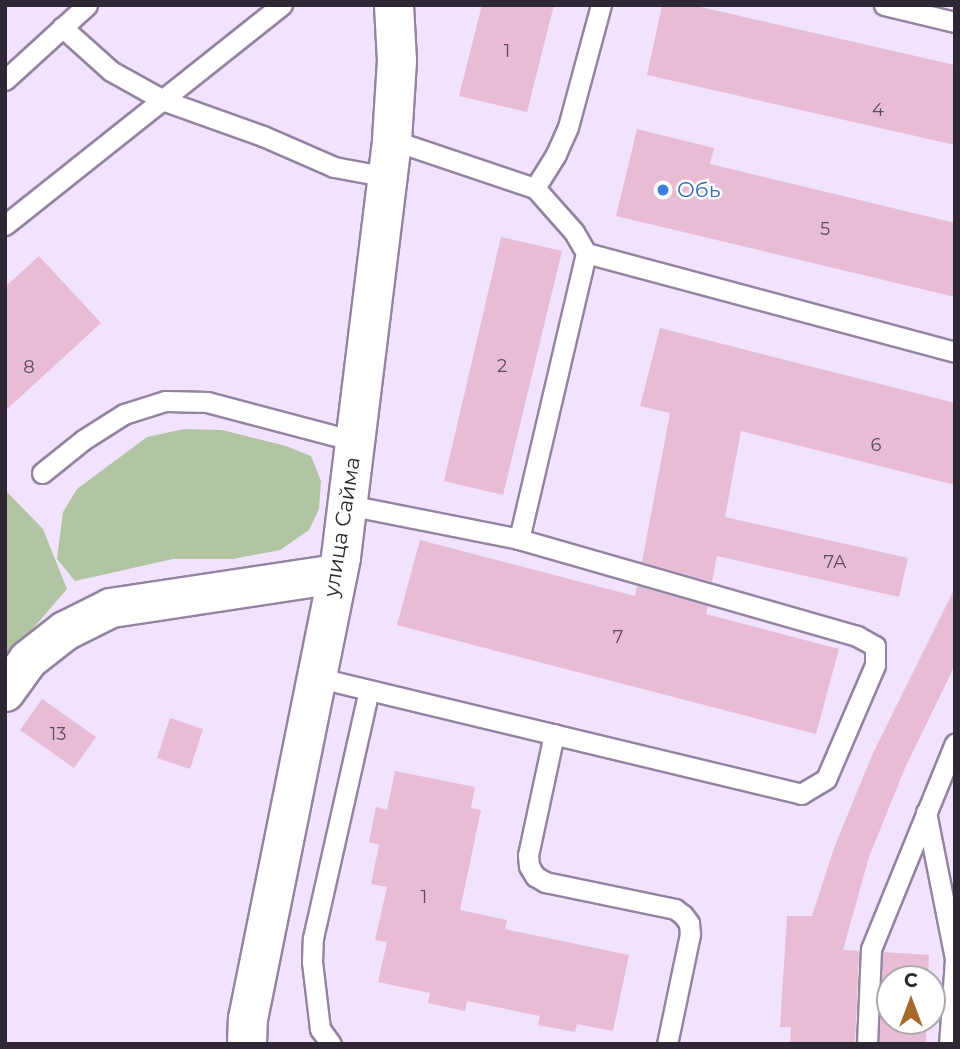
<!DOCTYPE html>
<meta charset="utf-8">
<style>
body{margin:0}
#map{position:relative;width:960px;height:1049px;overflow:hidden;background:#f1e3fd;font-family:Montserrat,sans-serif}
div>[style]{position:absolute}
.green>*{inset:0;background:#b1c5a3}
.building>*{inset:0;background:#e8bcd5}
.roads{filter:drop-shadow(2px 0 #9484a1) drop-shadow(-2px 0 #9484a1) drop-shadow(0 2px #9484a1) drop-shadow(0 -2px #9484a1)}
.service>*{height:19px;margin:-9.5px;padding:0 9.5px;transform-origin:9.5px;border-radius:9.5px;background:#fff}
.minor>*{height:38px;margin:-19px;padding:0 19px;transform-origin:19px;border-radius:19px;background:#fff}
.dots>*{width:19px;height:19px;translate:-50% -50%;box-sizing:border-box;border:4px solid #fff;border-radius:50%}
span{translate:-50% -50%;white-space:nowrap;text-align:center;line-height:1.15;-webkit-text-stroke:5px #fff;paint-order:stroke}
.number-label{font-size:18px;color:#5d4d5c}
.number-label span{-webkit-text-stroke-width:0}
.shop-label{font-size:21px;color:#366cbe}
.left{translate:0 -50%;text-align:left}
.street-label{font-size:21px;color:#2f2834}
.frame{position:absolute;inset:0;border:7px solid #2f2834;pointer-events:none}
.north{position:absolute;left:876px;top:965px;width:70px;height:70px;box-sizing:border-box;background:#fff;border:2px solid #aca9ae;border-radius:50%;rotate:0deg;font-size:19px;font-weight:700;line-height:28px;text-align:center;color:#2f2834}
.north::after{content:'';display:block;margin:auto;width:24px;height:32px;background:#a66a2d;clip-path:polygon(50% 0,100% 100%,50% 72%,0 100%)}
</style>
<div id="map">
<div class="green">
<i style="clip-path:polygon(184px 429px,222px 430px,286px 446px,311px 456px,321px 481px,319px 509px,309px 530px,280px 550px,233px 559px,173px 559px,75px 581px,57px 559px,63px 512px,77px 489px,147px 437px)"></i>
<i style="clip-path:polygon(5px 490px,43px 529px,67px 589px,5px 661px)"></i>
</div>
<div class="building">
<i style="clip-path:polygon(482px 5px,554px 5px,527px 112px,459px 96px)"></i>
<i style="clip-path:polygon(662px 5px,692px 5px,955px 65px,955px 145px,647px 75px)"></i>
<i style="clip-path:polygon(637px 129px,714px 148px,710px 164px,955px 223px,955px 297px,616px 216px)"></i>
<i style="clip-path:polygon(501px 237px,562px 251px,503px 495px,444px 481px)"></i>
<i style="clip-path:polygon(39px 256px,101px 323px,5px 411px,5px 287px)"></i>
<i style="clip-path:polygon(660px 328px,955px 403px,955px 485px,741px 431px,725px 517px,908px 558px,899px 597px,717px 556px,712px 582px,642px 562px,670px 413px,640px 406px)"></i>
<i style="clip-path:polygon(420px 540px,635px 596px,637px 586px,708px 606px,706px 614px,839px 649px,816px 734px,397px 625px)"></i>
<i style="clip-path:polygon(955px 588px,955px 665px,905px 768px,869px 857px,843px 950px,859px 951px,855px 1044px,790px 1044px,791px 1027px,780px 1027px,787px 916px,812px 916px,834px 848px,873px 753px)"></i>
<i style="clip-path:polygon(42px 699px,96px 737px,74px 768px,20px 730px)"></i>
<i style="clip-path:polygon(170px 718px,203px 729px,190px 769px,157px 758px)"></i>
<i style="clip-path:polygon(395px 771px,475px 787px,471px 808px,481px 810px,460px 910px,507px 920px,505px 929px,629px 955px,613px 1031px,577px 1024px,575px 1032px,538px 1025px,540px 1016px,467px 1001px,465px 1011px,428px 1003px,430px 993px,378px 982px,387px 942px,375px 940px,387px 887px,371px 884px,379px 845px,369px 842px,376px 807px,387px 810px)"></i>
<i style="clip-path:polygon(883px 952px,929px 955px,928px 979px,890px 979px,890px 1021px,927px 1021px,926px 1044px,879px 1044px)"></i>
</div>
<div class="roads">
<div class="service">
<i style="left:884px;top:5px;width:73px;rotate:13.5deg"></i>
<i style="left:62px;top:27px;width:66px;rotate:41.9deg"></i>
<i style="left:111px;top:71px;width:62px;rotate:29.1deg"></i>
<i style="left:165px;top:101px;width:104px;rotate:19.7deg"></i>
<i style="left:263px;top:136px;width:77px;rotate:23.6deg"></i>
<i style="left:334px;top:167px;width:55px;rotate:10.5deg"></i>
<i style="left:5px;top:80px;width:111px;rotate:-42.4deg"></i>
<i style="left:392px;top:140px;width:151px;rotate:18.6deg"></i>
<i style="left:535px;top:188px;width:59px;rotate:48.4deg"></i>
<i style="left:574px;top:232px;width:24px;rotate:60deg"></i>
<i style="left:586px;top:253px;width:382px;rotate:15deg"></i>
<i style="left:535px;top:188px;width:40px;rotate:-58deg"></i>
<i style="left:556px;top:154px;width:30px;rotate:-66deg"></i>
<i style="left:568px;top:127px;width:126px;rotate:-74.9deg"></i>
<i style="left:5px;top:225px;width:354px;rotate:-38.5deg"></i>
<i style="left:42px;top:473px;width:53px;rotate:-38.8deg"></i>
<i style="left:83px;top:440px;width:49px;rotate:-32.4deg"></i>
<i style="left:124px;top:414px;width:43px;rotate:-17.6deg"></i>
<i style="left:165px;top:401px;width:42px;rotate:1.4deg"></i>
<i style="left:207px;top:402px;width:153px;rotate:14.8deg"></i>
<i style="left:348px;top:505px;width:174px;rotate:11.2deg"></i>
<i style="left:519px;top:539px;width:294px;rotate:-76.8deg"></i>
<i style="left:315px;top:677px;width:500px;rotate:13.5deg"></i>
<i style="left:801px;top:794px;width:29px;rotate:-31deg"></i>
<i style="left:826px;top:779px;width:124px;rotate:-66.7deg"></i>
<i style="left:875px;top:665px;width:19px;rotate:-90deg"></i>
<i style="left:875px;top:646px;width:21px;rotate:-151deg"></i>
<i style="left:857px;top:636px;width:352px;rotate:-164deg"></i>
<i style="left:554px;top:734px;width:124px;rotate:102.1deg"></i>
<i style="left:528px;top:855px;width:11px;rotate:85deg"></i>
<i style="left:529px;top:866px;width:12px;rotate:59deg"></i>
<i style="left:535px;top:876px;width:12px;rotate:31deg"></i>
<i style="left:545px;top:882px;width:133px;rotate:11.7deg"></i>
<i style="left:675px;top:909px;width:10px;rotate:37deg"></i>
<i style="left:683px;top:915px;width:10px;rotate:53deg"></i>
<i style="left:689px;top:923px;width:11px;rotate:85deg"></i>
<i style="left:690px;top:934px;width:112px;rotate:101.8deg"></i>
<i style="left:926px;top:812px;width:150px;rotate:78.8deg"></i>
<i style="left:955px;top:959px;width:85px;rotate:94deg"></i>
<i style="left:331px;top:1044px;width:19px;rotate:-126deg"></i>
<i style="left:320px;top:1029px;width:67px;rotate:-96.8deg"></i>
<i style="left:312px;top:962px;width:24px;rotate:-88deg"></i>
<i style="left:313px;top:938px;width:254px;rotate:-77.3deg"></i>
<i style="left:867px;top:1044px;width:95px;rotate:-87.6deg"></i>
<i style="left:871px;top:949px;width:222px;rotate:-67.8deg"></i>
</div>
<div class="minor">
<i style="left:5px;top:692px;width:39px;rotate:-54deg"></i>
<i style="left:28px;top:660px;width:47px;rotate:-38.1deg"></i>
<i style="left:65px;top:631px;width:51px;rotate:-26.6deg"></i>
<i style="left:111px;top:608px;width:229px;rotate:-8.6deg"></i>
<i style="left:247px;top:1044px;width:25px;rotate:-88deg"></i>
<i style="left:248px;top:1019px;width:471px;rotate:-78.6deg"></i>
<i style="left:341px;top:557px;width:420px;rotate:-83deg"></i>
<i style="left:392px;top:140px;width:79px;rotate:-86.4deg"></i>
<i style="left:397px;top:61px;width:56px;rotate:-93.1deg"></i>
</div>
</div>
<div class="dots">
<i style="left:663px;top:190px;background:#3f7fe0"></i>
</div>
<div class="number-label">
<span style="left:507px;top:51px">1</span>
<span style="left:878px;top:110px">4</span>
<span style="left:825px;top:229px">5</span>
<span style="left:502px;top:366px">2</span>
<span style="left:29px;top:367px">8</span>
<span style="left:876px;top:445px">6</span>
<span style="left:835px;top:562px">7А</span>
<span style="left:618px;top:637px">7</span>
<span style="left:58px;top:734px">13</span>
<span style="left:424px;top:897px">1</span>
</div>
<div class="shop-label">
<span class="left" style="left:677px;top:190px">Обь</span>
</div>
<div class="street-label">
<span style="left:342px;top:527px;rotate:-81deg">улица Сайма</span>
</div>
<div class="frame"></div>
<div class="north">С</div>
</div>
